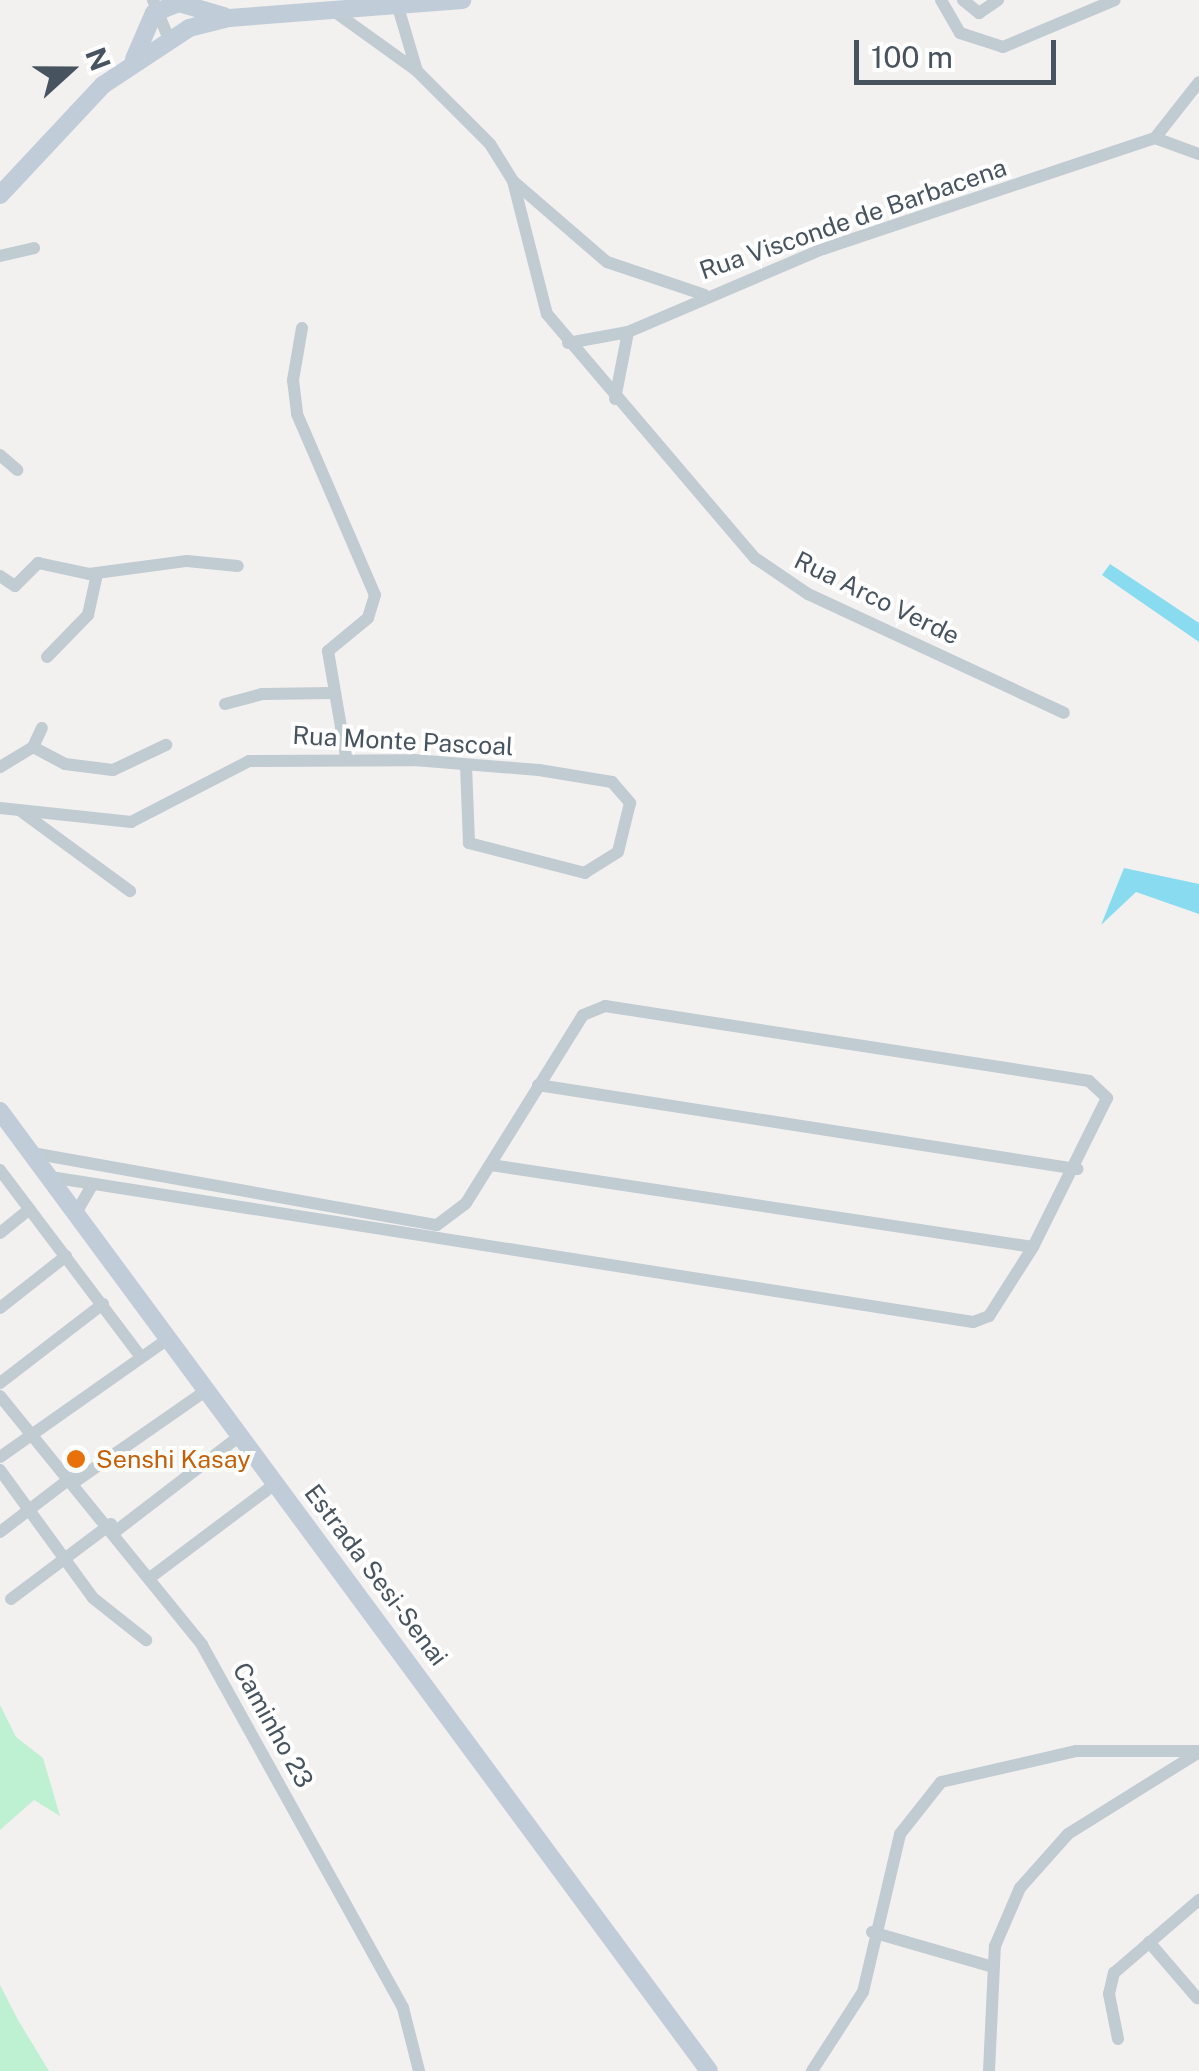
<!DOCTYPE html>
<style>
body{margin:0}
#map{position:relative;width:1199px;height:2071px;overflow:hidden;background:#f3f0f0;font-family:"Public Sans",sans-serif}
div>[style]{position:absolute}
.green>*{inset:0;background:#bdf1d1}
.water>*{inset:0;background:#89dcf0}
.street>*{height:12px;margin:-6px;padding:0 6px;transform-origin:6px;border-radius:6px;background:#c0cbd2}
.secondary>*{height:18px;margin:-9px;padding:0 9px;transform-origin:9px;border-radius:9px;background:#c0ccd8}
.dots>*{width:28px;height:28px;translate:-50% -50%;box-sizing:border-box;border:5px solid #fff;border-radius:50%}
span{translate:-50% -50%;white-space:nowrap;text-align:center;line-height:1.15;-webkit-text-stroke:8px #fff;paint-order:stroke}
.street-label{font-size:25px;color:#47545f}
.food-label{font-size:25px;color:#c56008}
.left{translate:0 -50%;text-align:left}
.north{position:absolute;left:20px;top:20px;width:100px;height:100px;-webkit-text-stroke:8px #fff;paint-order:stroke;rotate:69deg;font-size:28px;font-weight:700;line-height:40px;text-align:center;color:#47545f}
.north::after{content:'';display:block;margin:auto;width:35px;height:45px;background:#47545f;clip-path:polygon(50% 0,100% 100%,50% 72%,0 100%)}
.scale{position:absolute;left:854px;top:40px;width:202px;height:45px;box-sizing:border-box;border:5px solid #47545f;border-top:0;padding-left:12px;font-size:30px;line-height:35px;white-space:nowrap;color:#47545f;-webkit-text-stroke:8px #fff;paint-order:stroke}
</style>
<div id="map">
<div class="green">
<i style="clip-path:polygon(0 1705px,16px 1737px,43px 1758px,60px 1816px,34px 1800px,0 1830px)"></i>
<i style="clip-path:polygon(0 1985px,18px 2020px,49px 2071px,0 2071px)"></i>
</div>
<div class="water">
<i style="clip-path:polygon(1110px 564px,1199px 623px,1199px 642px,1102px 575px)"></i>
<i style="clip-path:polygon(1124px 868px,1199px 884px,1199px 914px,1136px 892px,1101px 925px)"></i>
</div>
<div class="street">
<i style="left:153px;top:0;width:40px;rotate:68deg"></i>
<i style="left:941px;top:0;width:38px;rotate:60deg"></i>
<i style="left:960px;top:33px;width:45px;rotate:18deg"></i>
<i style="left:1003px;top:47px;width:121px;rotate:-22.8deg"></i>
<i style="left:963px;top:0;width:21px;rotate:39deg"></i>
<i style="left:979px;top:13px;width:23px;rotate:-34deg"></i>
<i style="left:398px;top:7px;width:67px;rotate:73.5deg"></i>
<i style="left:335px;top:12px;width:101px;rotate:35.7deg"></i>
<i style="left:417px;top:71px;width:103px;rotate:45deg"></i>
<i style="left:490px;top:144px;width:44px;rotate:58.1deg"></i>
<i style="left:513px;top:181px;width:137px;rotate:75.7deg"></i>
<i style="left:547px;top:314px;width:321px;rotate:49.6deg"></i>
<i style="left:755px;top:558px;width:64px;rotate:34.2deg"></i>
<i style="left:808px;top:594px;width:282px;rotate:24.9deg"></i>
<i style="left:1155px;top:138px;width:47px;rotate:20deg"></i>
<i style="left:513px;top:181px;width:124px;rotate:40.8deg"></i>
<i style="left:607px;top:262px;width:103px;rotate:18.6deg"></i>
<i style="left:0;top:256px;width:35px;rotate:-13deg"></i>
<i style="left:302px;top:328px;width:53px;rotate:99.8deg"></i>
<i style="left:293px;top:380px;width:34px;rotate:83deg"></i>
<i style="left:297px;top:414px;width:197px;rotate:66.7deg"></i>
<i style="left:375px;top:595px;width:24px;rotate:107deg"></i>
<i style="left:368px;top:618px;width:52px;rotate:140.5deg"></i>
<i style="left:328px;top:651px;width:107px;rotate:80.3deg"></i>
<i style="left:568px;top:343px;width:61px;rotate:-10.4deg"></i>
<i style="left:628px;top:332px;width:212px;rotate:-23.1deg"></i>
<i style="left:823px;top:249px;width:350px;rotate:-18.5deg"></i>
<i style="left:1155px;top:138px;width:71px;rotate:-51.8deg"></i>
<i style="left:615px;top:399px;width:68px;rotate:-79deg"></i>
<i style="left:0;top:455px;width:23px;rotate:41deg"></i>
<i style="left:0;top:576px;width:18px;rotate:34deg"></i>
<i style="left:15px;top:586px;width:33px;rotate:-45deg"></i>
<i style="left:38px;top:563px;width:52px;rotate:12.2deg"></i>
<i style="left:89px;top:574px;width:99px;rotate:-7.6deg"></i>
<i style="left:187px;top:561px;width:51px;rotate:5.6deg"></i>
<i style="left:47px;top:657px;width:59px;rotate:-45.7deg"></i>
<i style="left:88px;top:615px;width:42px;rotate:-77.6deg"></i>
<i style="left:225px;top:704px;width:38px;rotate:-15deg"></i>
<i style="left:262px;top:694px;width:70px;rotate:-0.8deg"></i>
<i style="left:33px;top:747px;width:36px;rotate:28deg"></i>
<i style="left:65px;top:764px;width:48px;rotate:7.1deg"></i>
<i style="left:113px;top:770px;width:59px;rotate:-25.3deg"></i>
<i style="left:0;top:767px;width:39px;rotate:-31deg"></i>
<i style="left:33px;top:747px;width:21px;rotate:-65deg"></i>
<i style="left:0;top:808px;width:132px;rotate:6.1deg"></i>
<i style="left:131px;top:822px;width:133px;rotate:-27.3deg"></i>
<i style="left:249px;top:761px;width:165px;rotate:-0.3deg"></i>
<i style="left:414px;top:760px;width:125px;rotate:4.6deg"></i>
<i style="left:539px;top:770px;width:74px;rotate:9.3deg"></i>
<i style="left:612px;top:782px;width:28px;rotate:49deg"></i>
<i style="left:630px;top:803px;width:50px;rotate:103.8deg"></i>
<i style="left:618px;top:852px;width:39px;rotate:148deg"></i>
<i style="left:585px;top:873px;width:120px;rotate:-165.5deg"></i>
<i style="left:469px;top:843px;width:78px;rotate:-92.2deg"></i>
<i style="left:22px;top:812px;width:134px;rotate:36.2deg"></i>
<i style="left:538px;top:1085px;width:546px;rotate:8.86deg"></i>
<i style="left:32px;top:1153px;width:411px;rotate:10.1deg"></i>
<i style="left:437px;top:1225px;width:36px;rotate:-37deg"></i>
<i style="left:466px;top:1203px;width:221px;rotate:-58.1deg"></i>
<i style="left:583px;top:1015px;width:24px;rotate:-22deg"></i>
<i style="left:605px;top:1006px;width:490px;rotate:8.8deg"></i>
<i style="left:1089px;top:1081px;width:25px;rotate:43deg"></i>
<i style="left:1107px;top:1098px;width:166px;rotate:116.4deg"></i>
<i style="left:1033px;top:1247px;width:82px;rotate:122.5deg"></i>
<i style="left:989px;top:1316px;width:17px;rotate:159deg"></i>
<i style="left:973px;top:1322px;width:934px;rotate:-171.07deg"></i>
<i style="left:491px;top:1165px;width:548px;rotate:8.6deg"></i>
<i style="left:0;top:1170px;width:234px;rotate:53deg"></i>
<i style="left:76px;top:1213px;width:32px;rotate:-60deg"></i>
<i style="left:0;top:1233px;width:38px;rotate:-39deg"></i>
<i style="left:0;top:1308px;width:84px;rotate:-38.2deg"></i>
<i style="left:0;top:1383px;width:130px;rotate:-37.5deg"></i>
<i style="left:0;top:1396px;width:321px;rotate:50.9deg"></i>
<i style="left:202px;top:1645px;width:415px;rotate:61deg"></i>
<i style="left:403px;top:2008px;width:65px;rotate:75.7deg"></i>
<i style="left:0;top:1457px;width:205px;rotate:-35.1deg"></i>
<i style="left:0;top:1470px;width:158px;rotate:54deg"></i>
<i style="left:93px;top:1598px;width:68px;rotate:38.4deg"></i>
<i style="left:76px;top:1481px;width:160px;rotate:-34.8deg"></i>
<i style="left:116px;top:1531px;width:158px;rotate:-37.5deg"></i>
<i style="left:0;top:1532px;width:91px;rotate:-37.4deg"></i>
<i style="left:151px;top:1577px;width:156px;rotate:-36.9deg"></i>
<i style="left:11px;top:1599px;width:125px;rotate:-36.9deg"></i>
<i style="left:872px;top:1932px;width:126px;rotate:16.1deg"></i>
<i style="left:1149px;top:1942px;width:74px;rotate:49.4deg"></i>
<i style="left:1118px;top:2039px;width:46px;rotate:-101.3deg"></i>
<i style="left:1109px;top:1994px;width:22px;rotate:-77deg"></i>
<i style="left:1114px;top:1973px;width:112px;rotate:-40.7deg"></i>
<i style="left:812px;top:2071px;width:94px;rotate:-57.2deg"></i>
<i style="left:863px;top:1992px;width:162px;rotate:-76.8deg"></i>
<i style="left:900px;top:1834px;width:66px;rotate:-51.7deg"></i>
<i style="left:941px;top:1782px;width:139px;rotate:-12.9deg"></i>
<i style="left:1076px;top:1751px;width:123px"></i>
<i style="left:989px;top:2071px;width:125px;rotate:-87.3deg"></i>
<i style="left:995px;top:1946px;width:63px;rotate:-66.7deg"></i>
<i style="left:1020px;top:1888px;width:72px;rotate:-48.4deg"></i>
<i style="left:1068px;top:1834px;width:151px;rotate:-32deg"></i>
</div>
<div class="secondary">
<i style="left:134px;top:59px;width:50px;rotate:-66.5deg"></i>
<i style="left:154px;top:13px;width:27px;rotate:-22deg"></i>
<i style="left:179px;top:3px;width:47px;rotate:16.1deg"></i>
<i style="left:0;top:195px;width:151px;rotate:-46.9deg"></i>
<i style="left:103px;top:85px;width:103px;rotate:-33.5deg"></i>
<i style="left:189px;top:28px;width:41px;rotate:-14deg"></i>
<i style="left:229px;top:18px;width:234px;rotate:-4.4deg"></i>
<i style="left:0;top:1111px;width:1193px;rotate:53.55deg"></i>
</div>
<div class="dots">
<i style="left:76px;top:1459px;background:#e8710a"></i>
</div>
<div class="street-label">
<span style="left:853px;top:219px;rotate:-19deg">Rua Visconde de Barbacena</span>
<span style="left:877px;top:598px;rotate:26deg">Rua Arco Verde</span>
<span style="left:403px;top:741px;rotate:3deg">Rua Monte Pascoal</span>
<span style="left:376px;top:1575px;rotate:53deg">Estrada Sesi-Senai</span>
<span style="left:273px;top:1725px;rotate:61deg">Caminho 23</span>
</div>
<div class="food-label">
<span class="left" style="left:96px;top:1459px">Senshi Kasay</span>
</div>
<div class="north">N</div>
<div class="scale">100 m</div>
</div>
